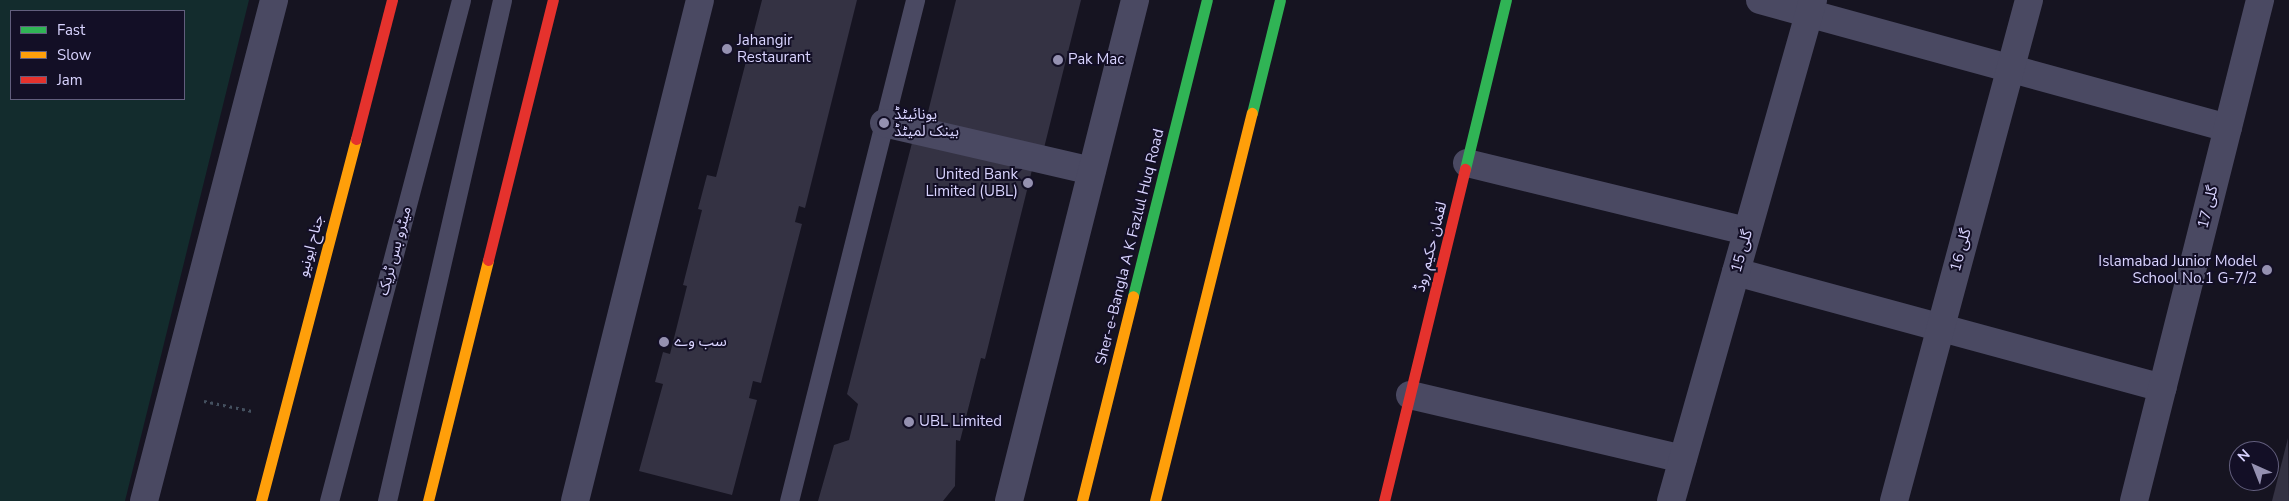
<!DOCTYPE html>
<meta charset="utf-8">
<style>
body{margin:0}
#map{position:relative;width:2289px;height:501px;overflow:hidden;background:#161421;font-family:"Nunito Sans","Noto Sans Arabic",sans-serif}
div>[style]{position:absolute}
.green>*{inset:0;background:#132c2d}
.building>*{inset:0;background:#343243}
.path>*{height:3px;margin-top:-1.5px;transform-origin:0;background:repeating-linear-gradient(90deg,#44505f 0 2.5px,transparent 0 6.5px)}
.lane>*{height:19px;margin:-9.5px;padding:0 9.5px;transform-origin:9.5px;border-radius:9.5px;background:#4a4962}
.street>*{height:28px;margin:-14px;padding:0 14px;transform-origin:14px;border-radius:14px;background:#4a4962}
.fast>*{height:11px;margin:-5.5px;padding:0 5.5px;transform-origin:5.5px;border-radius:5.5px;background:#30b455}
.slow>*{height:11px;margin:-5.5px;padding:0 5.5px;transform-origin:5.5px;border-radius:5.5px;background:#ff9f0a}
.jam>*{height:11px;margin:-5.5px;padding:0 5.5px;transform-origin:5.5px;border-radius:5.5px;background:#e5322d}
.dots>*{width:14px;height:14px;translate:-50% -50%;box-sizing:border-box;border:2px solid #130f26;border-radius:50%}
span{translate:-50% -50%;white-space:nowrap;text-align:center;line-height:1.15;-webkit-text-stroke:4px #130f26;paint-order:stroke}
.poi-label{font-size:15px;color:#d9d4ff}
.left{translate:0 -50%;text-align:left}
.right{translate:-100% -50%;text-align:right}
.street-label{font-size:15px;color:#d9d4ff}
.legend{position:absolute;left:10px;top:10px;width:175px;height:90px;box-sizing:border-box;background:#130f26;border:1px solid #625e7d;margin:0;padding:6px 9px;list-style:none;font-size:15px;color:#d9d4ff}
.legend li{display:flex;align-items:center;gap:10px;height:25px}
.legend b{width:25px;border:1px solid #625e7d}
.north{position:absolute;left:2229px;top:441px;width:50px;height:50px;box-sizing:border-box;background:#130f26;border:1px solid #625e7d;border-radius:50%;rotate:316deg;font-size:14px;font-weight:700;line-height:20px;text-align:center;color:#d9d4ff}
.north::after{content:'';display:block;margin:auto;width:18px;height:22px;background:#9591b1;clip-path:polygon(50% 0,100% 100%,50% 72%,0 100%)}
</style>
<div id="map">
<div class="green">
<i style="clip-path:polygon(evenodd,0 0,249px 0,125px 501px,0 501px,0 0,11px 11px,184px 11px,184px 99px,11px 99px,11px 11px)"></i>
</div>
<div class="building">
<i style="clip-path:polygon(762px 0,857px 0,805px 208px,799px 206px,795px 222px,802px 224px,761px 383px,753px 381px,749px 398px,757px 400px,732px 495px,639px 471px,663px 384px,655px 382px,663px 352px,670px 354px,687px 286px,683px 285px,702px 210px,698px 209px,707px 175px,716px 177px)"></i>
<i style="clip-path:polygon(956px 0,1081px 0,1043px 152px,925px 124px)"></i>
<i style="clip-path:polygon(913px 139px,1033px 166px,985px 359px,981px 358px,960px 441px,956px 440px,955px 486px,943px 501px,818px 501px,834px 445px,849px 440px,858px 404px,847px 394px)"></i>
<i style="clip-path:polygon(2288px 438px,2289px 501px,2272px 501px)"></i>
</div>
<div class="path">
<i style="left:204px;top:401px;width:49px;rotate:11.8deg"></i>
</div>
<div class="lane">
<i style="left:329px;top:501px;width:518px;rotate:-75.24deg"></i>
<i style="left:387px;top:501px;width:514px;rotate:-77.07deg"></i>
<i style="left:789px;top:501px;width:517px;rotate:-75.88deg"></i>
</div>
<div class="street">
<i style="left:1760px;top:0;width:485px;rotate:15.3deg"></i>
<i style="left:884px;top:123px;width:213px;rotate:13deg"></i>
<i style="left:1467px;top:163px;width:288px;rotate:13.7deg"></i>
<i style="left:1736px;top:272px;width:442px;rotate:15.2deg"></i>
<i style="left:1410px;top:395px;width:280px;rotate:13.2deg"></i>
<i style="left:144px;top:501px;width:518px;rotate:-75.45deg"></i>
<i style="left:575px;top:501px;width:516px;rotate:-75.99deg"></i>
<i style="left:1009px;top:501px;width:517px;rotate:-75.88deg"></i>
<i style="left:1671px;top:501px;width:521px;rotate:-74.18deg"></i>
<i style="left:1894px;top:501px;width:519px;rotate:-74.92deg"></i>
<i style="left:2134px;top:501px;width:517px;rotate:-75.88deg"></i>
</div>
<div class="fast">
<i style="left:1252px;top:113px;width:116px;rotate:-76.1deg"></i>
<i style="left:1465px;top:169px;width:174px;rotate:-76.4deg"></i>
<i style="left:1133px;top:296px;width:305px;rotate:-76deg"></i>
</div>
<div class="slow">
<i style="left:261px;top:501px;width:374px;rotate:-75.3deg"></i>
<i style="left:428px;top:501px;width:248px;rotate:-76deg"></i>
<i style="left:1082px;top:501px;width:211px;rotate:-76deg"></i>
<i style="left:1155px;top:501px;width:400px;rotate:-76deg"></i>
</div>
<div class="jam">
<i style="left:356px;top:139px;width:144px;rotate:-75.5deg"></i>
<i style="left:488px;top:260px;width:268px;rotate:-76deg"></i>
<i style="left:1384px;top:501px;width:342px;rotate:-76.3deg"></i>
</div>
<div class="dots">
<i style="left:727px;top:49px;background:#9591b1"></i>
<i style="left:1058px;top:60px;background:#9591b1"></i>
<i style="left:884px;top:123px;background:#9591b1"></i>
<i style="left:1028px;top:183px;background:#9591b1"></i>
<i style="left:2267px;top:270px;background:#9591b1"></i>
<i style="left:664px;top:342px;background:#9591b1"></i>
<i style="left:909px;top:422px;background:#9591b1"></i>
</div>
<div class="poi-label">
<span class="left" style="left:737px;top:49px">Jahangir<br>Restaurant</span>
<span class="left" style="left:1068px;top:60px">Pak Mac</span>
<span class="left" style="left:894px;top:123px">یونائیٹڈ<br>بینک لمیٹڈ</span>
<span class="right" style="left:1018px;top:183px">United Bank<br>Limited (UBL)</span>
<span class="right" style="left:2257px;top:270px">Islamabad Junior Model<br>School No.1 G-7/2</span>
<span class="left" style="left:674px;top:342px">سب وے</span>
<span class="left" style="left:919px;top:422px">UBL Limited</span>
</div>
<div class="street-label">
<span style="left:2208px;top:207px;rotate:-76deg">گلی 17</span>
<span style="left:311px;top:246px;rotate:-75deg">جناح ایونیو</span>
<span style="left:1130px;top:247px;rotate:-76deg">Sher-e-Bangla A K Fazlul Huq Road</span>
<span style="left:1431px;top:247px;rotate:-76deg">لقمان حکیم روڈ</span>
<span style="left:1961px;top:250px;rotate:-75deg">گلی 16</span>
<span style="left:395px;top:251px;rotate:-75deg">میٹرو بس ٹریک</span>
<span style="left:1742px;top:251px;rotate:-74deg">گلی 15</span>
</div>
<ul class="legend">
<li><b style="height:6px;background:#30b455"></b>Fast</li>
<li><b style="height:6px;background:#ff9f0a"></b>Slow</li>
<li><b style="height:6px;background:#e5322d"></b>Jam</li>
</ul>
<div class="north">N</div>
</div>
